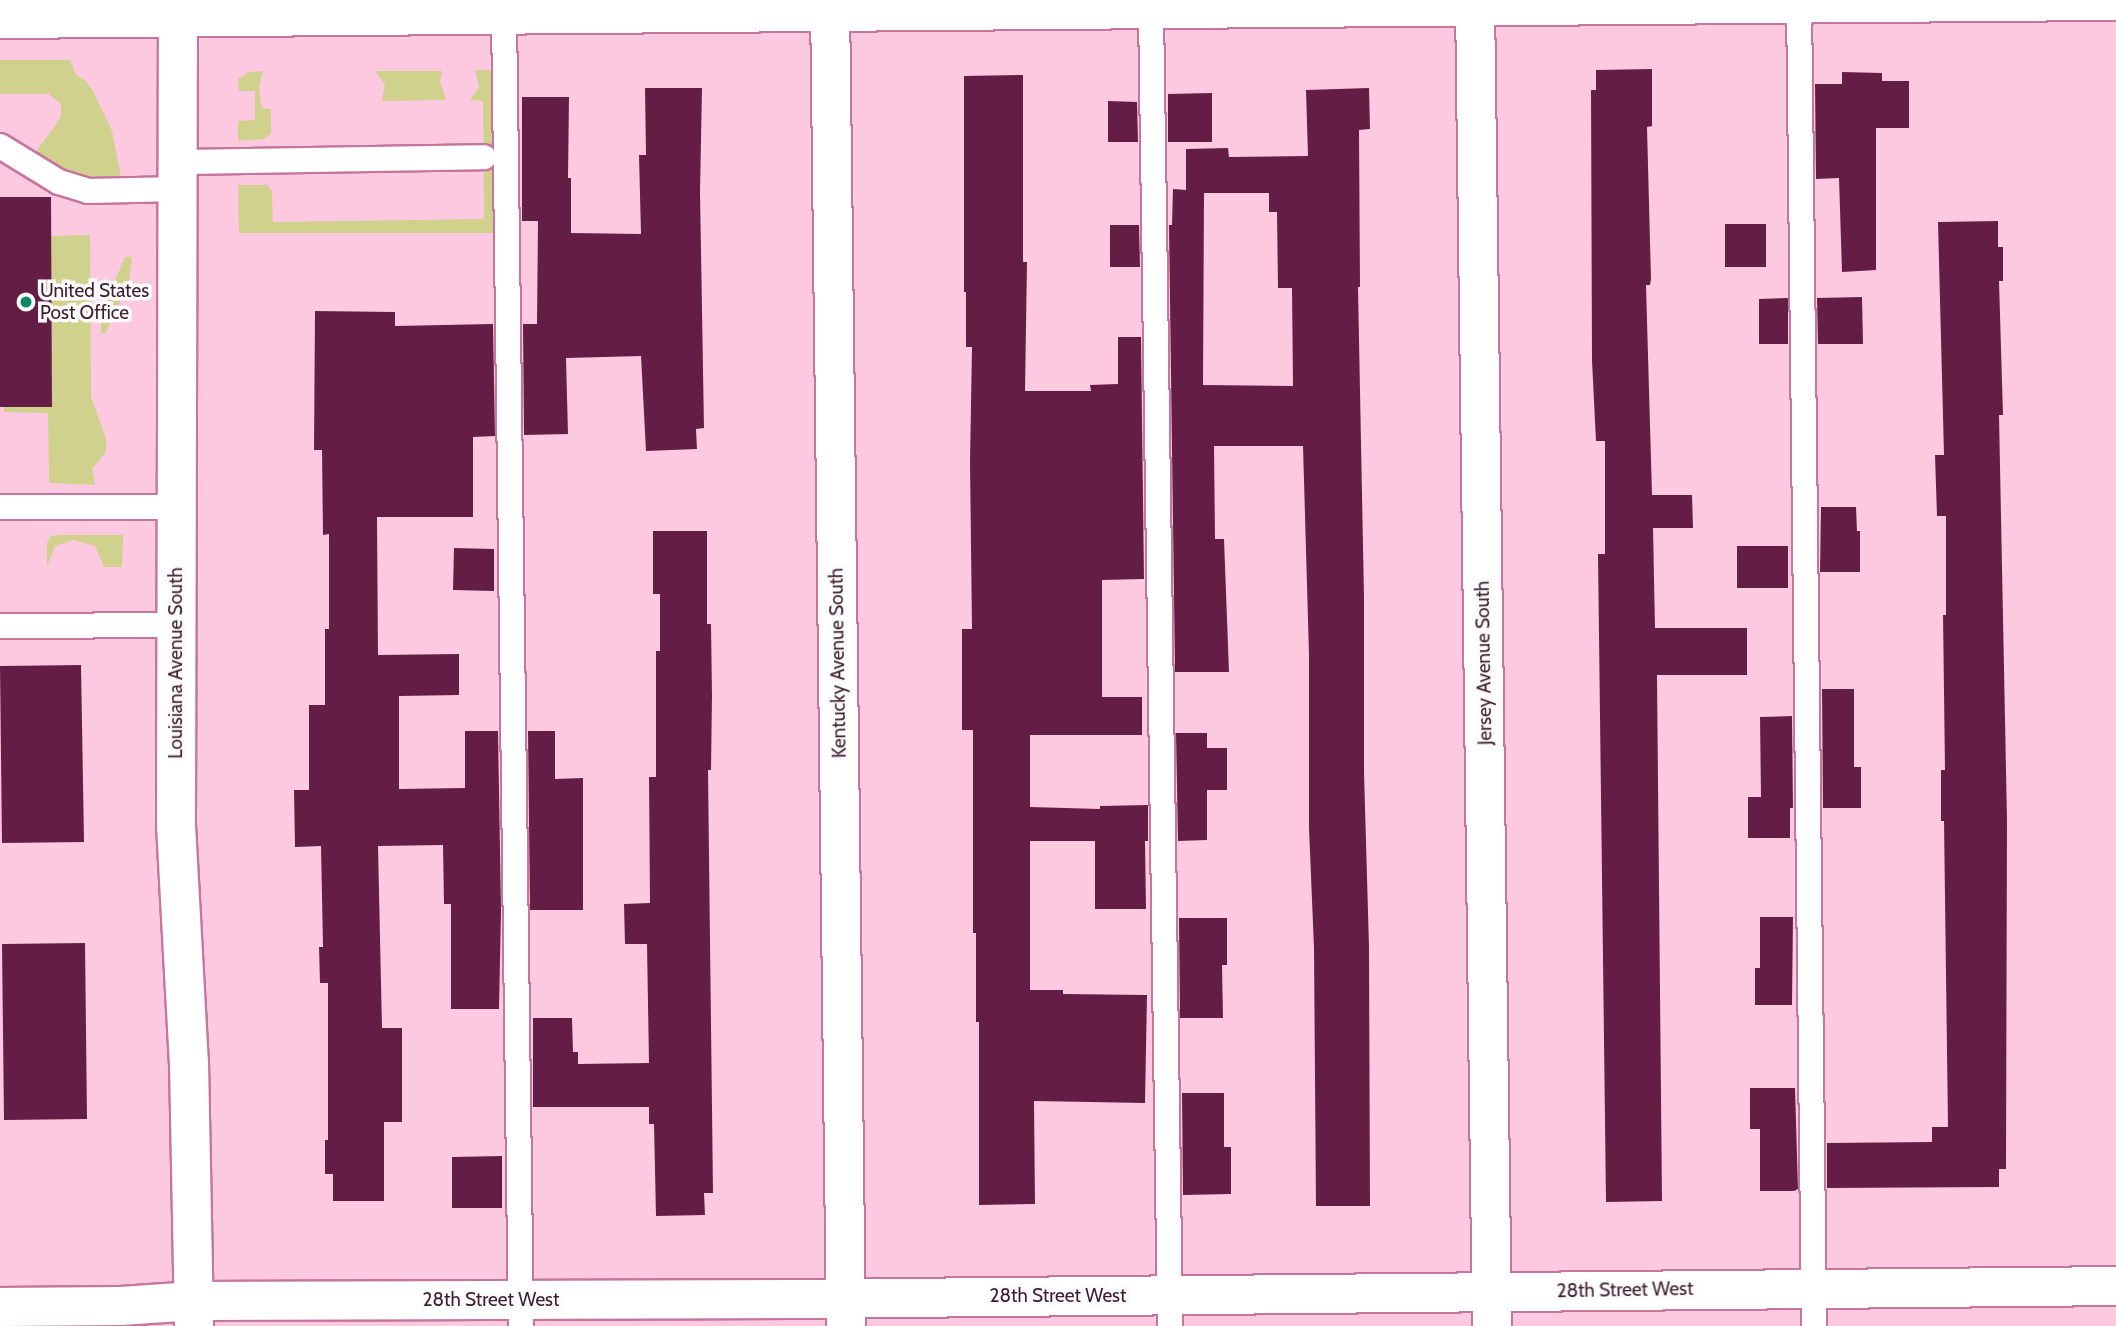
<!DOCTYPE html>
<style>
body{margin:0}
#map{position:relative;width:2116px;height:1326px;overflow:hidden;background:#fdc9e1;font-family:Cabin,sans-serif}
div>[style]{position:absolute}
.green>*{inset:0;background:#d0d18d}
.building>*{inset:0;background:#641e46}
.roads{filter:drop-shadow(2px 0 #c4769d) drop-shadow(-2px 0 #c4769d) drop-shadow(0 2px #c4769d) drop-shadow(0 -2px #c4769d)}
.lane>*{height:24px;margin:-12px;padding:0 12px;transform-origin:12px;border-radius:12px;background:#fff}
.street>*{height:38px;margin:-19px;padding:0 19px;transform-origin:19px;border-radius:19px;background:#fff}
.secondary>*{height:38px;margin:-19px;padding:0 19px;transform-origin:19px;border-radius:19px;background:#fff}
.dots>*{width:19px;height:19px;translate:-50% -50%;box-sizing:border-box;border:4px solid #fbfbfb;border-radius:50%}
span{translate:-50% -50%;white-space:nowrap;text-align:center;line-height:1.15;-webkit-text-stroke:7px #fbfbfb;paint-order:stroke}
.poi-label{font-size:19px;color:#3d1d2e}
.left{translate:0 -50%;text-align:left}
.street-label{font-size:19px;color:#3d1d2e}
</style>
<div id="map">
<div class="green">
<i style="clip-path:polygon(0 60px,70px 60px,76px 75px,85px 80px,93px 91px,112px 131px,121px 177px,88px 178px,60px 167px,36px 151px,55px 126px,61px 116px,61px 104px,49px 94px,0 94px)"></i>
<i style="clip-path:polygon(475px 70px,498px 70px,498px 233px,239px 233px,238px 185px,268px 185px,272px 192px,273px 222px,484px 219px,483px 101px,470px 100px,479px 87px)"></i>
<i style="clip-path:polygon(263px 71px,259px 87px,261px 104px,263px 109px,271px 109px,271px 134px,263px 139px,238px 141px,238px 121px,255px 120px,255px 91px,239px 91px,238px 79px,249px 72px)"></i>
<i style="clip-path:polygon(375px 71px,442px 71px,440px 82px,446px 100px,382px 101px,385px 84px)"></i>
<i style="clip-path:polygon(90px 235px,91px 397px,106px 439px,106px 452px,92px 469px,95px 485px,49px 483px,48px 413px,4px 412px,4px 407px,52px 406px,51px 236px)"></i>
<i style="clip-path:polygon(125px 257px,132px 257px,129px 282px,105px 334px,101px 333px,101px 312px)"></i>
<i style="clip-path:polygon(59px 535px,123px 535px,122px 567px,104px 567px,95px 546px,73px 540px,55px 546px,47px 567px,47px 542px,51px 536px)"></i>
</div>
<div class="building">
<i style="clip-path:polygon(1652px 69px,1652px 126px,1647px 127px,1651px 279px,1650px 285px,1646px 285px,1652px 495px,1692px 495px,1693px 528px,1653px 528px,1655px 628px,1747px 628px,1747px 675px,1657px 675px,1662px 1201px,1606px 1202px,1598px 554px,1605px 554px,1605px 441px,1596px 441px,1592px 361px,1591px 90px,1596px 90px,1596px 70px)"></i>
<i style="clip-path:polygon(1842px 72px,1882px 73px,1882px 81px,1909px 81px,1909px 128px,1876px 128px,1876px 270px,1842px 272px,1839px 178px,1816px 179px,1815px 84px,1842px 84px)"></i>
<i style="clip-path:polygon(1023px 75px,1023px 262px,1027px 262px,1025px 391px,1091px 391px,1090px 385px,1118px 384px,1118px 337px,1141px 337px,1144px 579px,1102px 580px,1102px 697px,1142px 697px,1142px 735px,1030px 735px,1030px 807px,1100px 809px,1100px 806px,1148px 805px,1148px 841px,1145px 841px,1146px 909px,1095px 909px,1095px 841px,1030px 841px,1030px 990px,1063px 990px,1063px 994px,1147px 995px,1145px 1103px,1034px 1101px,1035px 1204px,979px 1205px,979px 1022px,976px 1022px,976px 933px,973px 933px,973px 730px,962px 730px,962px 629px,972px 629px,970px 462px,972px 347px,966px 347px,966px 292px,964px 292px,964px 76px)"></i>
<i style="clip-path:polygon(645px 88px,702px 88px,700px 192px,704px 428px,696px 429px,697px 449px,646px 451px,641px 356px,566px 358px,568px 434px,524px 435px,523px 324px,537px 324px,538px 221px,522px 221px,522px 97px,569px 97px,568px 178px,571px 178px,571px 233px,641px 234px,639px 155px,646px 155px)"></i>
<i style="clip-path:polygon(evenodd,1369px 88px,1370px 129px,1359px 130px,1360px 287px,1358px 287px,1364px 598px,1364px 772px,1369px 947px,1370px 1206px,1316px 1206px,1314px 948px,1309px 828px,1309px 655px,1303px 446px,1214px 446px,1215px 539px,1224px 539px,1229px 672px,1175px 672px,1169px 225px,1172px 225px,1173px 189px,1186px 190px,1186px 149px,1228px 148px,1229px 157px,1308px 156px,1306px 90px,1369px 88px,1204px 193px,1269px 193px,1269px 212px,1277px 212px,1278px 288px,1292px 288px,1293px 386px,1203px 385px,1204px 193px)"></i>
<i style="clip-path:polygon(1212px 93px,1212px 142px,1168px 142px,1168px 94px)"></i>
<i style="clip-path:polygon(1108px 101px,1137px 102px,1138px 142px,1108px 142px)"></i>
<i style="clip-path:polygon(0 197px,51px 197px,52px 407px,0 407px)"></i>
<i style="clip-path:polygon(1998px 221px,1998px 247px,2003px 247px,2003px 281px,1999px 281px,2003px 415px,1999px 415px,2007px 820px,2006px 1169px,1999px 1169px,1999px 1187px,1827px 1188px,1827px 1143px,1932px 1142px,1932px 1127px,1948px 1127px,1944px 821px,1941px 821px,1941px 770px,1945px 770px,1943px 615px,1946px 615px,1946px 516px,1937px 516px,1935px 455px,1944px 455px,1938px 222px)"></i>
<i style="clip-path:polygon(1725px 224px,1766px 224px,1766px 267px,1725px 267px)"></i>
<i style="clip-path:polygon(1110px 225px,1139px 225px,1140px 267px,1110px 267px)"></i>
<i style="clip-path:polygon(1862px 297px,1863px 344px,1818px 344px,1817px 298px)"></i>
<i style="clip-path:polygon(1788px 298px,1788px 344px,1759px 344px,1759px 299px)"></i>
<i style="clip-path:polygon(315px 311px,395px 312px,395px 326px,493px 324px,495px 436px,473px 437px,473px 517px,377px 517px,378px 655px,459px 654px,459px 695px,399px 696px,399px 789px,465px 788px,465px 731px,498px 731px,501px 910px,499px 1009px,451px 1009px,451px 904px,444px 904px,443px 845px,378px 846px,382px 1028px,402px 1028px,402px 1122px,384px 1122px,384px 1201px,333px 1201px,333px 1174px,325px 1174px,325px 1140px,328px 1140px,328px 983px,320px 983px,319px 947px,323px 947px,321px 846px,295px 847px,294px 790px,309px 790px,309px 705px,325px 705px,325px 629px,329px 629px,329px 534px,323px 535px,322px 450px,314px 450px)"></i>
<i style="clip-path:polygon(1821px 507px,1856px 507px,1857px 531px,1860px 531px,1860px 572px,1820px 572px)"></i>
<i style="clip-path:polygon(653px 531px,707px 531px,707px 624px,711px 624px,712px 696px,711px 770px,708px 770px,713px 1193px,704px 1193px,705px 1215px,656px 1216px,654px 1124px,649px 1124px,649px 1107px,533px 1107px,533px 1018px,572px 1018px,573px 1052px,578px 1052px,578px 1064px,649px 1063px,647px 944px,625px 944px,624px 904px,650px 903px,649px 777px,656px 777px,656px 651px,660px 651px,660px 594px,653px 594px)"></i>
<i style="clip-path:polygon(1737px 546px,1788px 546px,1788px 588px,1737px 588px)"></i>
<i style="clip-path:polygon(454px 548px,494px 549px,494px 591px,453px 590px)"></i>
<i style="clip-path:polygon(81px 665px,84px 842px,2px 843px,0 666px)"></i>
<i style="clip-path:polygon(1822px 689px,1854px 689px,1854px 767px,1861px 767px,1861px 808px,1823px 808px)"></i>
<i style="clip-path:polygon(1792px 716px,1793px 808px,1790px 808px,1790px 838px,1748px 838px,1748px 797px,1761px 797px,1760px 717px)"></i>
<i style="clip-path:polygon(528px 731px,555px 731px,555px 779px,583px 778px,583px 910px,530px 910px)"></i>
<i style="clip-path:polygon(1176px 733px,1207px 733px,1207px 748px,1227px 748px,1227px 790px,1207px 790px,1207px 840px,1178px 841px)"></i>
<i style="clip-path:polygon(1760px 917px,1793px 917px,1792px 1005px,1755px 1005px,1755px 968px,1760px 968px)"></i>
<i style="clip-path:polygon(1179px 918px,1227px 918px,1227px 965px,1222px 965px,1223px 1018px,1180px 1018px)"></i>
<i style="clip-path:polygon(85px 943px,87px 1119px,4px 1120px,2px 944px)"></i>
<i style="clip-path:polygon(1750px 1088px,1795px 1088px,1798px 1189px,1794px 1191px,1760px 1191px,1760px 1129px,1750px 1129px)"></i>
<i style="clip-path:polygon(1182px 1093px,1224px 1093px,1224px 1147px,1231px 1147px,1231px 1194px,1183px 1195px)"></i>
<i style="clip-path:polygon(502px 1156px,502px 1208px,452px 1208px,452px 1157px)"></i>
</div>
<div class="roads">
<div class="lane">
<i style="left:1799px;top:0;width:1326px;rotate:89.35deg"></i>
<i style="left:1151px;top:9px;width:1317px;rotate:89.17deg"></i>
<i style="left:504px;top:14px;width:1312px;rotate:89.26deg"></i>
<i style="left:0;top:146px;width:69px;rotate:31.4deg"></i>
<i style="left:59px;top:182px;width:30px;rotate:17deg"></i>
<i style="left:88px;top:191px;width:91px;rotate:-1.3deg"></i>
<i style="left:180px;top:162px;width:304px;rotate:-0.9deg"></i>
<i style="left:0;top:507px;width:175px"></i>
<i style="left:0;top:626px;width:176px;rotate:-0.3deg"></i>
</div>
<div class="street">
<i style="left:830px;top:0;width:1326px;rotate:89.31deg"></i>
<i style="left:1475px;top:0;width:1326px;rotate:89.27deg"></i>
<i style="left:0;top:19px;width:2116px;rotate:-0.49deg"></i>
</div>
<div class="secondary">
<i style="left:178px;top:0;width:825px;rotate:90.14deg"></i>
<i style="left:176px;top:825px;width:237px;rotate:86.9deg"></i>
<i style="left:189px;top:1062px;width:264px;rotate:88.9deg"></i>
<i style="left:0;top:1307px;width:121px;rotate:-0.5deg"></i>
<i style="left:121px;top:1306px;width:73px;rotate:-3.9deg"></i>
<i style="left:194px;top:1301px;width:600px;rotate:-0.19deg"></i>
<i style="left:794px;top:1299px;width:1322px;rotate:-0.56deg"></i>
</div>
</div>
<div class="dots">
<i style="left:26px;top:302px;background:#108768"></i>
</div>
<div class="poi-label">
<span class="left" style="left:40px;top:302px">United States<br>Post Office</span>
</div>
<div class="street-label">
<span style="left:176px;top:663px;rotate:-90deg">Louisiana Avenue South</span>
<span style="left:838px;top:663px;rotate:-91deg">Kentucky Avenue South</span>
<span style="left:1484px;top:663px;rotate:-91deg">Jersey Avenue South</span>
<span style="left:1625px;top:1290px;rotate:-1deg">28th Street West</span>
<span style="left:1058px;top:1296px">28th Street West</span>
<span style="left:491px;top:1300px">28th Street West</span>
</div>
</div>
